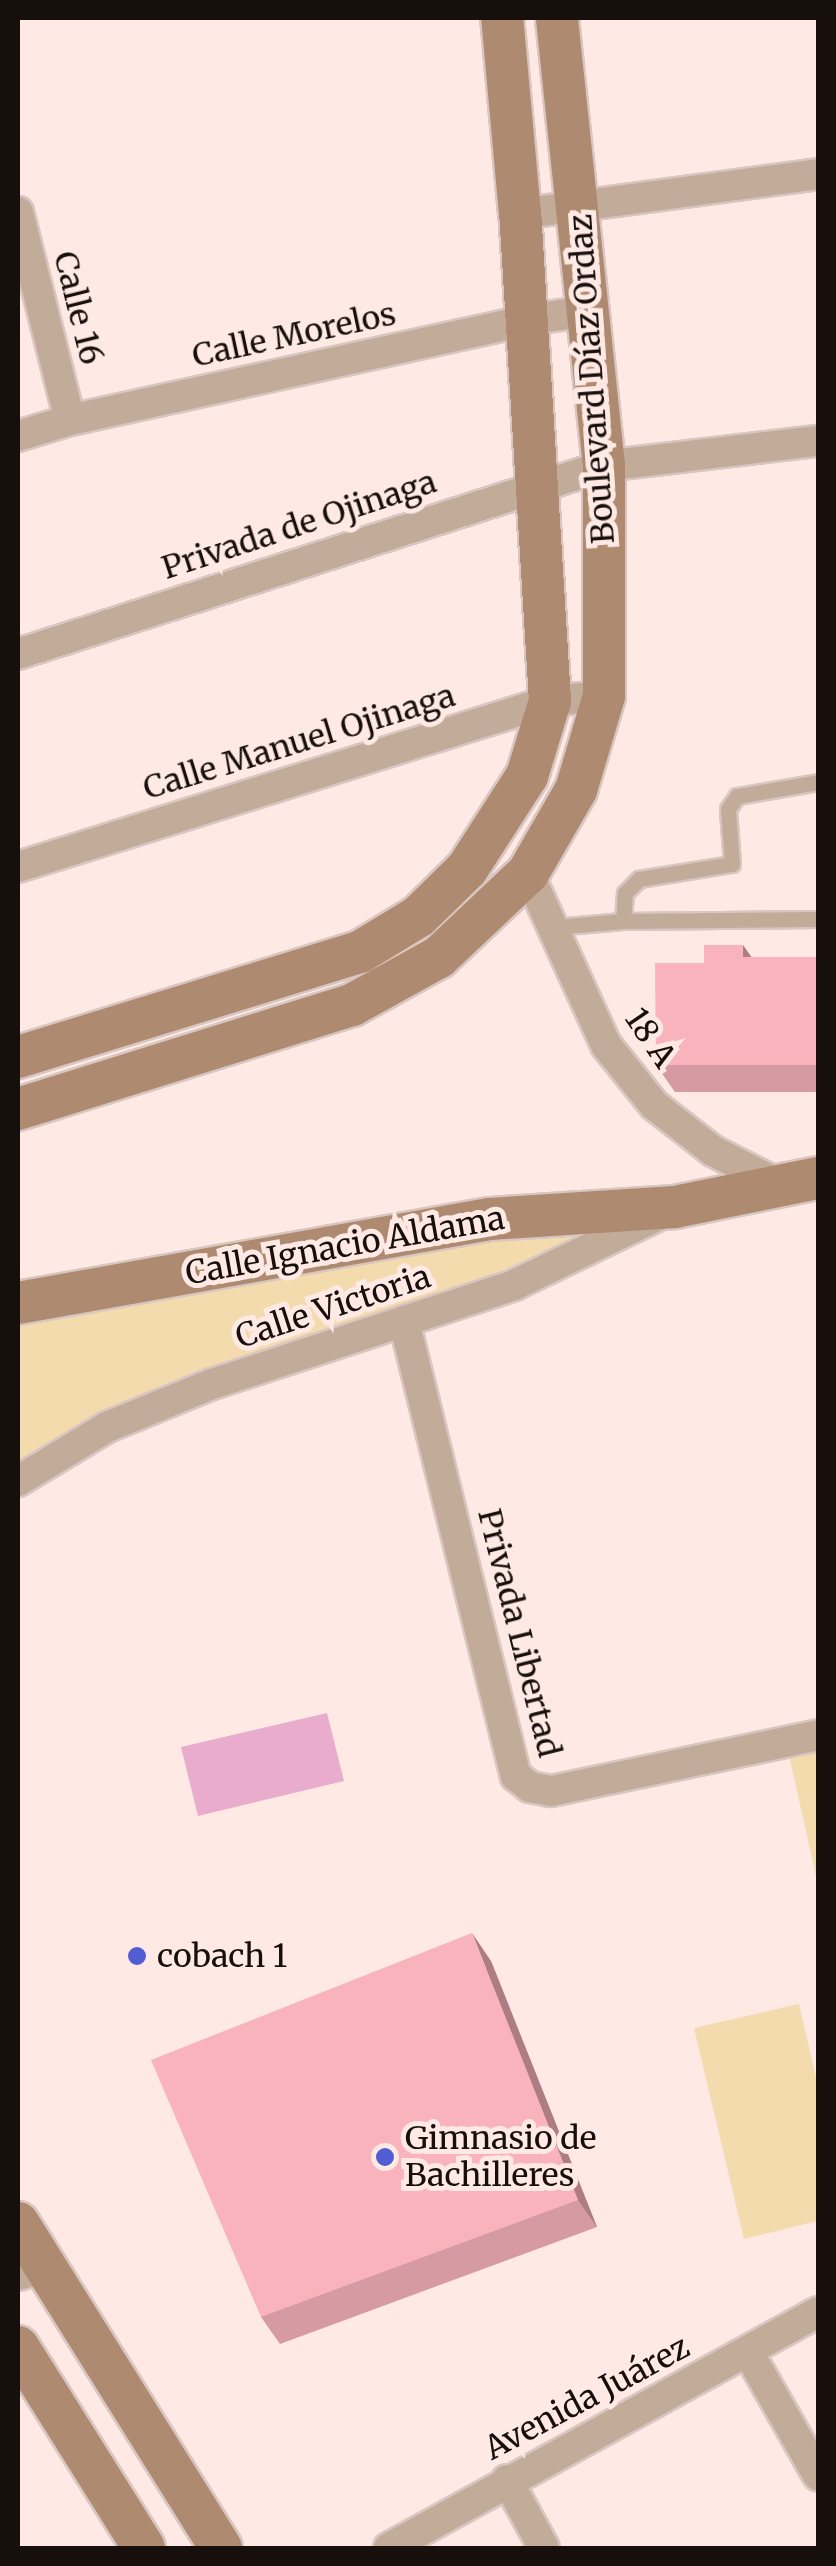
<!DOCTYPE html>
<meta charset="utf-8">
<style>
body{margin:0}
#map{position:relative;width:836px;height:2566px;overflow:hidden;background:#fee9e4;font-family:Merriweather,serif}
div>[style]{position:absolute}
.green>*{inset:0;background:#f4dbad}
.water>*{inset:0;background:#e9accc}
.roads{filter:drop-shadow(2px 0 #d9c6c1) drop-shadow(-2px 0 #d9c6c1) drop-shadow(0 2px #d9c6c1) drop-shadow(0 -2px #d9c6c1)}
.lane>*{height:15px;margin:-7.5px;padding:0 7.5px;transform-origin:7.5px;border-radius:7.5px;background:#c3ab9a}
.street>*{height:30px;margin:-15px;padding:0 15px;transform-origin:15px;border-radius:15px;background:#c3ab9a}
.secondary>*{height:42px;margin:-21px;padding:0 21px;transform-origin:21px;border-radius:21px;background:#ad8a70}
.wall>*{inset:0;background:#d69aa2}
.shaded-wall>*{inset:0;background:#ae7d84}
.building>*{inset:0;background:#f9b3bc}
.dots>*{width:28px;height:28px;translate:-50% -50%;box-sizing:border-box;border:5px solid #fee9e4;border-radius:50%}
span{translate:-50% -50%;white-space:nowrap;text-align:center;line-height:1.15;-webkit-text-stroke:10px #fee9e4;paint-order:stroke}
.street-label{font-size:32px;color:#170f0c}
.poi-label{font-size:32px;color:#170f0c}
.left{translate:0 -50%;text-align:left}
.frame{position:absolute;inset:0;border:20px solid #170f0c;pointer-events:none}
</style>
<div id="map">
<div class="green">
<i style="clip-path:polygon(675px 1207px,107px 1427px,18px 1483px,18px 1304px)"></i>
<i style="clip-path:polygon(818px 1748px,818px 1885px,789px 1755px)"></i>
<i style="clip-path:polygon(799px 2004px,818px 2086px,818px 2221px,744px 2239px,694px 2028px)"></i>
</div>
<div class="water">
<i style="clip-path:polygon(327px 1713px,344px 1781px,198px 1816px,181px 1747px)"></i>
</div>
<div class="roads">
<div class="lane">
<i style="left:623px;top:921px;width:28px;rotate:-86deg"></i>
<i style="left:625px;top:893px;width:20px;rotate:-45deg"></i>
<i style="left:639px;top:879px;width:94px;rotate:-9.2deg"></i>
<i style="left:732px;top:864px;width:55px;rotate:-94.2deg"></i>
<i style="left:728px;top:809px;width:16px;rotate:-55deg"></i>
<i style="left:737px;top:796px;width:82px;rotate:-9.8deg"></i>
<i style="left:555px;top:927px;width:68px;rotate:-5deg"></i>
<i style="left:623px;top:921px;width:195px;rotate:-0.6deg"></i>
</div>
<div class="street">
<i style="left:18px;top:212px;width:214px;rotate:76deg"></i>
<i style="left:520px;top:214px;width:301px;rotate:-7.6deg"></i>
<i style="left:18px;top:436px;width:54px;rotate:-17.1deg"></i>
<i style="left:70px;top:420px;width:468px;rotate:-12.3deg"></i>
<i style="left:527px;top:320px;width:62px;rotate:-8.4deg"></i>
<i style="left:18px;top:654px;width:615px;rotate:-17.79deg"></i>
<i style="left:604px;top:466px;width:215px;rotate:-6.7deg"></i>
<i style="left:18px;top:867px;width:557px;rotate:-17.33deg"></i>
<i style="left:550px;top:701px;width:54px;rotate:-5.3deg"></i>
<i style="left:528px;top:873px;width:189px;rotate:65.6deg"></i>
<i style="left:606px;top:1045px;width:77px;rotate:51.3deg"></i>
<i style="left:654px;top:1105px;width:75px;rotate:37.9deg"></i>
<i style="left:713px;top:1151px;width:75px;rotate:26.9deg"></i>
<i style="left:404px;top:1321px;width:469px;rotate:76.2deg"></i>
<i style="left:516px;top:1776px;width:18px;rotate:38deg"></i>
<i style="left:530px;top:1787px;width:21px;rotate:11deg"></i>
<i style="left:551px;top:1791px;width:273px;rotate:-11.8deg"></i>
<i style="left:18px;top:1481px;width:104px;rotate:-31.2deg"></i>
<i style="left:107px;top:1427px;width:113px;rotate:-22.3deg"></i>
<i style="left:212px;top:1384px;width:318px;rotate:-18.1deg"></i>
<i style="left:514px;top:1285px;width:161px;rotate:-25.8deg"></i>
<i style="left:18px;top:2275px;width:30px;rotate:-15deg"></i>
<i style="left:748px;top:2352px;width:142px;rotate:60.4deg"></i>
<i style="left:507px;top:2480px;width:77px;rotate:61.4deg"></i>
<i style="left:389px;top:2548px;width:490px;rotate:-28.8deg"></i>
</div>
<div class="secondary">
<i style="left:18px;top:1057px;width:358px;rotate:-17.1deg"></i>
<i style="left:360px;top:952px;width:69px;rotate:-31.4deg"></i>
<i style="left:419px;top:916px;width:67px;rotate:-44.4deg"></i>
<i style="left:467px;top:869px;width:111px;rotate:-57.2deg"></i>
<i style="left:527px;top:776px;width:78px;rotate:-73deg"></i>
<i style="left:550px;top:701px;width:488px;rotate:-93.5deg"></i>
<i style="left:520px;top:214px;width:197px;rotate:-95.2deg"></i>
<i style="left:18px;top:1109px;width:350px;rotate:-17.3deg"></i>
<i style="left:352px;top:1005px;width:99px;rotate:-28.9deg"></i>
<i style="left:439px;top:957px;width:122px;rotate:-43.3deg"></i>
<i style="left:528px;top:873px;width:96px;rotate:-60deg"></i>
<i style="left:576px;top:790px;width:98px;rotate:-73.4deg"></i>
<i style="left:604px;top:696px;width:230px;rotate:-90deg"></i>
<i style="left:604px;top:466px;width:450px;rotate:-96deg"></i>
<i style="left:18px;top:1303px;width:479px;rotate:-10.1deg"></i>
<i style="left:490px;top:1219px;width:185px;rotate:-3.7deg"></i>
<i style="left:675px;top:1207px;width:146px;rotate:-11.5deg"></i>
<i style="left:18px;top:2223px;width:383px;rotate:58deg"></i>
<i style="left:18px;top:2347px;width:237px;rotate:57.9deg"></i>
</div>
</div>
<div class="wall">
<i style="clip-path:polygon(751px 957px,818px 957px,818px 1092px,675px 1092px,656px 1065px,704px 963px)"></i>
<i style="clip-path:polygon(491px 1961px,597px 2227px,280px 2344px,261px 2317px)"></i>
</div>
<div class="shaded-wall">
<i style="clip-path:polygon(743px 945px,762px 972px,743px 957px)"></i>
<i style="clip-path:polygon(472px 1933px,491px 1961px,597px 2227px,578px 2200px)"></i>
</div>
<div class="building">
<i style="clip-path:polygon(704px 945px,743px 945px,743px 957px,818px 957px,818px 1065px,656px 1065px,655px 963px,704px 963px)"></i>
<i style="clip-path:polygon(472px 1933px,578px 2200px,261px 2317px,151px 2060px)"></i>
</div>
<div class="dots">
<i style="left:137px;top:1956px;background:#515dd3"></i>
<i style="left:385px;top:2157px;background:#515dd3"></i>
</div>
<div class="street-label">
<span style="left:78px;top:308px;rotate:76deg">Calle 16</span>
<span style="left:294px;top:335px;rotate:-12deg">Calle Morelos</span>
<span style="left:592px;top:379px;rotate:-94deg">Boulevard Díaz Ordaz</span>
<span style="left:299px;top:525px;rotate:-18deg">Privada de Ojinaga</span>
<span style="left:299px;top:742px;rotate:-17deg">Calle Manuel Ojinaga</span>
<span style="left:650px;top:1038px;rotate:56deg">18 A</span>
<span style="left:345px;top:1246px;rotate:-10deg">Calle Ignacio Aldama</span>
<span style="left:333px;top:1307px;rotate:-18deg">Calle Victoria</span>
<span style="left:519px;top:1633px;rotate:76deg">Privada Libertad</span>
<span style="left:587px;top:2398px;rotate:-28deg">Avenida Juárez</span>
</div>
<div class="poi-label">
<span class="left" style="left:157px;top:1956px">cobach 1</span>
<span class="left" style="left:405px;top:2157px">Gimnasio de<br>Bachilleres</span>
</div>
<div class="frame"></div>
</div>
